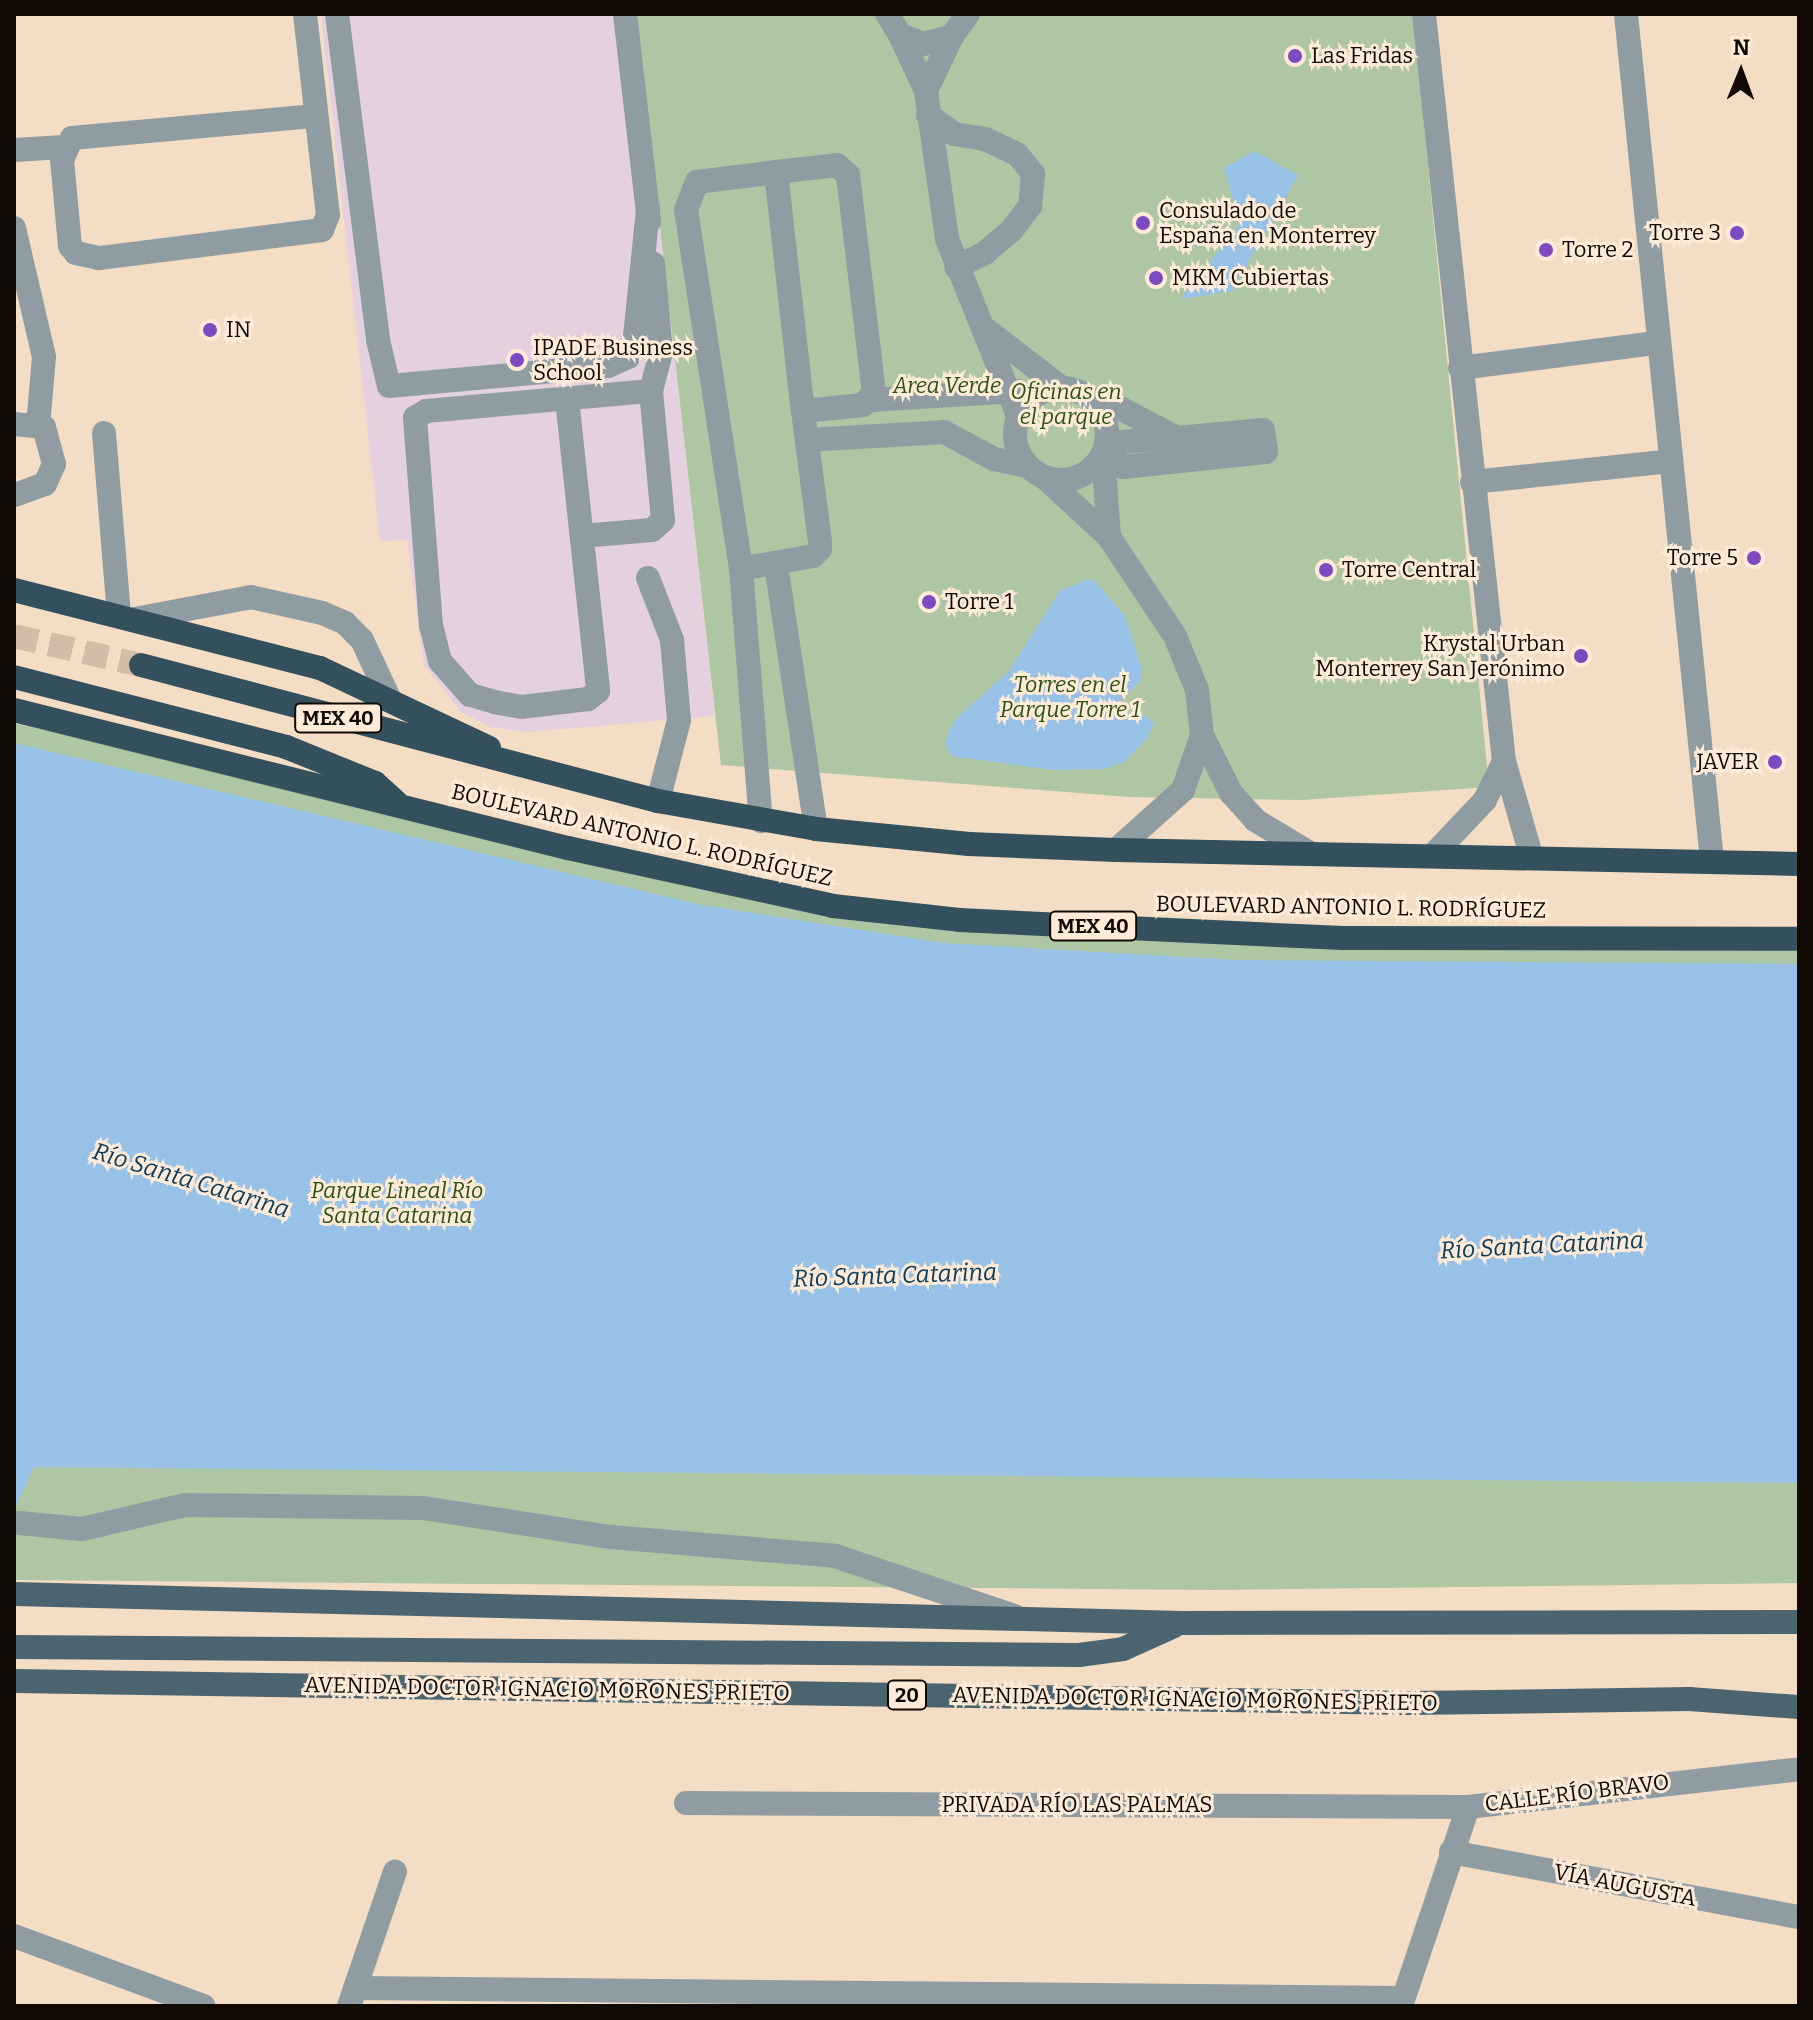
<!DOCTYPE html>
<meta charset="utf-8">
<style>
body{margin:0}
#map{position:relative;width:1813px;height:2020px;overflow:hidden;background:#f3ddc5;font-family:Bitter,serif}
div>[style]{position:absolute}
.education>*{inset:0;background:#e4d0df}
.green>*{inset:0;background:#aec6a3}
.water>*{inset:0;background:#97c1e6}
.highway-tunnel>*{height:24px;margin-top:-12px;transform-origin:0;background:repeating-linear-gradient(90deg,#d1bda8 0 24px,transparent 0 36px)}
.minor>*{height:24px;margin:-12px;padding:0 12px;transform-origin:12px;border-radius:12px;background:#8f9da3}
.minor>.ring{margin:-12px;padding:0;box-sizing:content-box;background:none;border:24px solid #8f9da3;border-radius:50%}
.major>*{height:24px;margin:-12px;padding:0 12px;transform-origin:12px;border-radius:12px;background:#4c646f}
.highway>*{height:24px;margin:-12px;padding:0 12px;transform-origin:12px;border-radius:12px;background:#34505d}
.dots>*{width:22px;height:22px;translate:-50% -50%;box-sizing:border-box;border:4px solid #fdebd8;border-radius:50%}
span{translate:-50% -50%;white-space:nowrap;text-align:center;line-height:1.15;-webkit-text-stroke:6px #fdebd8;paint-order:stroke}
.shield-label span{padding:2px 6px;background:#fdebd8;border:2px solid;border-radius:6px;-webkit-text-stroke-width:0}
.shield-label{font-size:20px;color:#110a04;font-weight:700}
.poi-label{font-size:22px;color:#110a04}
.left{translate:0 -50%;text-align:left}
.right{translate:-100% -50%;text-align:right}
.park-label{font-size:22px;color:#2c5114;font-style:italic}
.street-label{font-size:22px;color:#110a04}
.water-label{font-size:24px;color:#0c3e61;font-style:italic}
.frame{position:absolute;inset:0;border:16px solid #110a04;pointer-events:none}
.north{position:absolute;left:1701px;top:32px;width:80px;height:80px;-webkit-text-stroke:6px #fdebd8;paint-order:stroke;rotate:1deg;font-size:22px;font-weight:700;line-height:32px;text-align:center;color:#110a04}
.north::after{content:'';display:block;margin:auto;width:28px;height:36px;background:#110a04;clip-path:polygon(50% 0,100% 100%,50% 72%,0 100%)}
</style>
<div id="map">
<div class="education">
<i style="clip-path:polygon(321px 14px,833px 14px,654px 171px,715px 716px,528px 732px,490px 727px,460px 711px,424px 665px,407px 540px,380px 541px)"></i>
</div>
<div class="green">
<i style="clip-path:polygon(636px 14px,1413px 14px,1489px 787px,1302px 800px,1130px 797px,721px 765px)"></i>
<i style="clip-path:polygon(14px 723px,796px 905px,1002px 925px,1799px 938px,1799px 1583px,1214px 1590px,14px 1580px)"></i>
</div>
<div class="water">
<i style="clip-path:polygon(1254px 151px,1298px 175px,1232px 291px,1181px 299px,1240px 224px,1224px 168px)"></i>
<i style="clip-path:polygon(1086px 580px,1094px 580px,1125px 616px,1142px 669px,1140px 682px,1118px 702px,1122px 712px,1146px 716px,1154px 723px,1147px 738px,1126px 761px,1104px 769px,1052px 770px,951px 756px,945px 742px,954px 721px,1009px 671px,1060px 591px)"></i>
<i style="clip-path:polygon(14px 743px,702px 905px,944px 943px,1235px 960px,1799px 964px,1799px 1483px,34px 1467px,14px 1510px)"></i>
</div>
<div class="highway-tunnel">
<i style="left:14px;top:636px;width:130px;rotate:12.9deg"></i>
</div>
<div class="minor">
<i style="left:305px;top:14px;width:202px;rotate:83.5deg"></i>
<i style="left:328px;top:215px;width:16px;rotate:112deg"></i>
<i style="left:322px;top:230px;width:225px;rotate:172.8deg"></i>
<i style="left:99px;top:258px;width:24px;rotate:-168deg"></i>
<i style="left:76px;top:253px;width:9px;rotate:-131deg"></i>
<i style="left:70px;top:246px;width:86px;rotate:-95.3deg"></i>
<i style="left:62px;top:160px;width:24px;rotate:-66deg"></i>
<i style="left:72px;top:138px;width:244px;rotate:-5.2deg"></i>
<i style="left:337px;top:14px;width:329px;rotate:82.8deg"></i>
<i style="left:378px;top:340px;width:47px;rotate:76.6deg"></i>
<i style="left:389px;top:386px;width:220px;rotate:-5.2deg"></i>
<i style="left:608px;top:366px;width:22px;rotate:-24deg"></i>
<i style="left:628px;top:357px;width:21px;rotate:-71deg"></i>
<i style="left:635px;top:337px;width:130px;rotate:-84.2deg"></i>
<i style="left:625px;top:14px;width:209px;rotate:83.4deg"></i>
<i style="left:887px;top:14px;width:25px;rotate:58deg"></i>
<i style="left:900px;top:35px;width:25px;rotate:21deg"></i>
<i style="left:923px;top:44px;width:30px;rotate:-15deg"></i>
<i style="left:952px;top:36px;width:27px;rotate:-54deg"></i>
<i style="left:1424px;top:14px;width:751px;rotate:83.89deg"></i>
<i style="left:1504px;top:761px;width:98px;rotate:74deg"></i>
<i style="left:1626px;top:14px;width:850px;rotate:84.2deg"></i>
<i style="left:900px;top:35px;width:62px;rotate:65.1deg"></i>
<i style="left:926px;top:91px;width:149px;rotate:81.9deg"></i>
<i style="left:947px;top:239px;width:191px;rotate:68.1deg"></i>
<i style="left:926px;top:91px;width:61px;rotate:-64.7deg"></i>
<i style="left:928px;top:115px;width:32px;rotate:36deg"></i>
<i style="left:954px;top:134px;width:31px;rotate:9deg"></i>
<i style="left:985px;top:139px;width:35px;rotate:25deg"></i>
<i style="left:1017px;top:154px;width:26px;rotate:51deg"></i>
<i style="left:1033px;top:174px;width:32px;rotate:95deg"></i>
<i style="left:1030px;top:206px;width:30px;rotate:127deg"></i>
<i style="left:1012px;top:230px;width:35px;rotate:140deg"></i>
<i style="left:985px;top:253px;width:32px;rotate:154deg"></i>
<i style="left:14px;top:150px;width:50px;rotate:-3.4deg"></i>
<i style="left:776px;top:172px;width:241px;rotate:83.6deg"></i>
<i style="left:803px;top:411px;width:132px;rotate:82.6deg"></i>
<i style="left:820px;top:542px;width:7px;rotate:90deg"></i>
<i style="left:820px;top:549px;width:10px;rotate:135deg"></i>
<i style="left:813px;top:556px;width:73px;rotate:169.8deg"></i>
<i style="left:741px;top:569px;width:363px;rotate:-98.7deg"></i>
<i style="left:686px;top:210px;width:30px;rotate:-69deg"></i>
<i style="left:697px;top:182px;width:80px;rotate:-7.2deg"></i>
<i style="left:776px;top:172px;width:61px;rotate:-6.5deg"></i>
<i style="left:837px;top:165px;width:15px;rotate:42deg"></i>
<i style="left:848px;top:175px;width:219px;rotate:83.2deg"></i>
<i style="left:874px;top:392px;width:17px;rotate:130deg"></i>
<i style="left:863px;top:405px;width:60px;rotate:174.3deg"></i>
<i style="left:14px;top:228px;width:132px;rotate:76.9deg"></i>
<i style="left:44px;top:357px;width:68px;rotate:95deg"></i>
<i style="left:984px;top:328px;width:98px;rotate:37.6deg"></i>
<i style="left:1460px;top:368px;width:198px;rotate:-7.3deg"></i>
<i class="ring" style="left:1015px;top:388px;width:68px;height:68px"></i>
<i style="left:567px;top:399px;width:294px;rotate:83.9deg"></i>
<i style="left:598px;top:691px;width:13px;rotate:141deg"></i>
<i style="left:588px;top:699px;width:66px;rotate:173.1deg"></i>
<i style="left:522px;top:707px;width:27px;rotate:-170deg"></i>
<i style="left:495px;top:702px;width:26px;rotate:-164deg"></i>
<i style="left:470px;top:695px;width:45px;rotate:-131.4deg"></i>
<i style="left:440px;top:661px;width:36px;rotate:-104deg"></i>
<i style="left:431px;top:626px;width:209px;rotate:-94.4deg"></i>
<i style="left:415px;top:418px;width:13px;rotate:-32deg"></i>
<i style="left:426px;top:411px;width:226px;rotate:-5.1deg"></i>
<i style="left:871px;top:400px;width:148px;rotate:-3.5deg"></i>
<i style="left:1092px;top:400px;width:23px;rotate:13deg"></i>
<i style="left:1114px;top:405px;width:71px;rotate:27.6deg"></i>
<i style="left:1177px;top:438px;width:86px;rotate:-5.3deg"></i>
<i style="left:1263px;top:430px;width:22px;rotate:82deg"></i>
<i style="left:1266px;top:452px;width:144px;rotate:174deg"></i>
<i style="left:1123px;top:467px;width:25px;rotate:-137deg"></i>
<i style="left:14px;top:424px;width:30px;rotate:6deg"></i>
<i style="left:44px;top:427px;width:38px;rotate:75deg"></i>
<i style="left:54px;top:464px;width:22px;rotate:114deg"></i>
<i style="left:45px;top:484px;width:33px;rotate:160deg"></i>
<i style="left:104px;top:433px;width:183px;rotate:85.3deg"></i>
<i style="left:807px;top:440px;width:137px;rotate:-3.3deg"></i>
<i style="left:944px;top:432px;width:57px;rotate:28.4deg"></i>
<i style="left:994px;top:459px;width:35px;rotate:12deg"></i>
<i style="left:1106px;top:443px;width:69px;rotate:-4.1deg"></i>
<i style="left:1103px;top:453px;width:84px;rotate:85.9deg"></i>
<i style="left:1044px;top:477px;width:88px;rotate:42.7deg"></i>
<i style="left:1109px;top:537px;width:119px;rotate:56.3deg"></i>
<i style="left:1175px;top:636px;width:58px;rotate:67.8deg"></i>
<i style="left:1197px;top:690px;width:45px;rotate:83.7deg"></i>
<i style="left:1202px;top:735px;width:65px;rotate:63.4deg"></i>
<i style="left:1231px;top:793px;width:36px;rotate:48deg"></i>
<i style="left:1255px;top:820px;width:62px;rotate:31.1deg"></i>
<i style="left:1472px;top:482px;width:200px;rotate:-6deg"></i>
<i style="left:582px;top:536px;width:70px;rotate:-4.9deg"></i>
<i style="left:652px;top:530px;width:15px;rotate:-42deg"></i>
<i style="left:663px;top:520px;width:130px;rotate:-95.3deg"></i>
<i style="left:651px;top:391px;width:40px;rotate:-75.6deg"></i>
<i style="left:661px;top:352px;width:89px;rotate:-95.1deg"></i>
<i style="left:776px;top:565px;width:267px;rotate:81.4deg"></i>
<i style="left:741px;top:569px;width:253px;rotate:85.5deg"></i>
<i style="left:648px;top:578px;width:66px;rotate:68.8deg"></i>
<i style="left:672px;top:640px;width:80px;rotate:85deg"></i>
<i style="left:679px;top:720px;width:84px;rotate:104.5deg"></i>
<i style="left:135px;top:619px;width:118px;rotate:-10.7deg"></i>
<i style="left:251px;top:597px;width:73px;rotate:12.7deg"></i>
<i style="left:322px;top:613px;width:25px;rotate:23deg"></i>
<i style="left:345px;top:623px;width:24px;rotate:45deg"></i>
<i style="left:362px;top:640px;width:64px;rotate:65deg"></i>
<i style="left:1116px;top:850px;width:90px;rotate:-41.8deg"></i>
<i style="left:1183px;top:790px;width:58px;rotate:-70.9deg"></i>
<i style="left:1434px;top:854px;width:74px;rotate:-46.6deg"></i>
<i style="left:1485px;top:800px;width:43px;rotate:-64deg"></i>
<i style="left:19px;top:1523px;width:63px;rotate:5.4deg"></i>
<i style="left:82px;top:1529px;width:106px;rotate:-13.1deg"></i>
<i style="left:185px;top:1505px;width:238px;rotate:0.7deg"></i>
<i style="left:423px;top:1508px;width:190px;rotate:8.8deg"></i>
<i style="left:611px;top:1537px;width:225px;rotate:4.8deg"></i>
<i style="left:835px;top:1556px;width:189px;rotate:18.5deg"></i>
<i style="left:686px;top:1803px;width:782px;rotate:0.29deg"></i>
<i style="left:1468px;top:1807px;width:333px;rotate:-6.5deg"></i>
<i style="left:1451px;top:1852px;width:354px;rotate:10.6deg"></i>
<i style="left:14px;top:1936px;width:202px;rotate:20.3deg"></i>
<i style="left:356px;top:1988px;width:1047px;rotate:0.55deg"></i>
<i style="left:349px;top:2006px;width:142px;rotate:-71.1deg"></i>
<i style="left:1401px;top:2006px;width:210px;rotate:-71.4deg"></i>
</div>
<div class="major">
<i style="left:14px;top:1594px;width:1169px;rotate:1.42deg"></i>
<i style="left:1183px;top:1623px;width:616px;rotate:-0.09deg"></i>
<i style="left:14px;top:1647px;width:1065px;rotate:0.43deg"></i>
<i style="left:1079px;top:1655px;width:44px;rotate:-7.8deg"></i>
<i style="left:1123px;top:1649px;width:56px;rotate:-24.3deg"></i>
<i style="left:14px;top:1681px;width:1396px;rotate:0.9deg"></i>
<i style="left:1410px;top:1703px;width:279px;rotate:-0.8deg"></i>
<i style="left:1689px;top:1699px;width:110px;rotate:4.2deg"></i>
</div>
<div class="highway">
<i style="left:14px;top:590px;width:316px;rotate:14.3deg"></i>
<i style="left:320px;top:668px;width:187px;rotate:25.3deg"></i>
<i style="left:141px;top:665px;width:535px;rotate:14.74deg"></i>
<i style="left:658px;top:801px;width:160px;rotate:10deg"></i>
<i style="left:816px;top:829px;width:154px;rotate:5.6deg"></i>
<i style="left:969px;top:844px;width:147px;rotate:2.3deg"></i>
<i style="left:1116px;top:850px;width:683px;rotate:1.17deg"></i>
<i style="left:14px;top:677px;width:281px;rotate:14.4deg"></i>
<i style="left:286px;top:747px;width:96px;rotate:22deg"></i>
<i style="left:375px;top:783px;width:28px;rotate:42deg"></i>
<i style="left:14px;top:710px;width:571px;rotate:13.99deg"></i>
<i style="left:568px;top:848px;width:271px;rotate:12.3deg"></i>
<i style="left:833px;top:906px;width:127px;rotate:6.3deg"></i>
<i style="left:959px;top:920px;width:384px;rotate:2.7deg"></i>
<i style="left:1343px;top:938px;width:456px;rotate:0.1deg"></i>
</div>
<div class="dots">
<i style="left:1295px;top:56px;background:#7d4ac2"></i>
<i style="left:1143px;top:223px;background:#7d4ac2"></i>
<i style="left:1737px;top:233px;background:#7d4ac2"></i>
<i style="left:1546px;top:250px;background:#7d4ac2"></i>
<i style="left:1156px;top:278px;background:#7d4ac2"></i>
<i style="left:210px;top:330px;background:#7d4ac2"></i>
<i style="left:517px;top:360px;background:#7d4ac2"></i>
<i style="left:1754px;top:558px;background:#7d4ac2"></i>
<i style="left:1326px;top:570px;background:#7d4ac2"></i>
<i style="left:929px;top:602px;background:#7d4ac2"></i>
<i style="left:1581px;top:656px;background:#7d4ac2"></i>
<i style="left:1775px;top:762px;background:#7d4ac2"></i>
</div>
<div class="shield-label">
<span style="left:338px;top:718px">MEX 40</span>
<span style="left:1093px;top:926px">MEX 40</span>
<span style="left:907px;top:1695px">20</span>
</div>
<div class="poi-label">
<span class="left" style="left:1311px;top:56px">Las Fridas</span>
<span class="left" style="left:1159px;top:223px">Consulado de<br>España en Monterrey</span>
<span class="right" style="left:1721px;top:233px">Torre 3</span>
<span class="left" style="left:1562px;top:250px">Torre 2</span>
<span class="left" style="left:1172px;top:278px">MKM Cubiertas</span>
<span class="left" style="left:226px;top:330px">IN</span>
<span class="left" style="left:533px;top:360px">IPADE Business<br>School</span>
<span class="right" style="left:1738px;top:558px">Torre 5</span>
<span class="left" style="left:1342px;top:570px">Torre Central</span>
<span class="left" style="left:945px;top:602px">Torre 1</span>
<span class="right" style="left:1565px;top:656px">Krystal Urban<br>Monterrey San Jerónimo</span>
<span class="right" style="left:1759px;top:762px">JAVER</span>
</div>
<div class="park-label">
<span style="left:947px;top:386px">Area Verde</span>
<span style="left:1066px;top:404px">Oficinas en<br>el parque</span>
<span style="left:1070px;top:697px">Torres en el<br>Parque Torre 1</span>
<span style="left:397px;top:1203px">Parque Lineal Río<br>Santa Catarina</span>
</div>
<div class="street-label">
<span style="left:642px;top:835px;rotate:13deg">BOULEVARD ANTONIO L. RODRÍGUEZ</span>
<span style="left:1351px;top:907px;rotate:1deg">BOULEVARD ANTONIO L. RODRÍGUEZ</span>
<span style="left:547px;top:1689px;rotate:1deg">AVENIDA DOCTOR IGNACIO MORONES PRIETO</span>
<span style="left:1195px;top:1699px;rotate:1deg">AVENIDA DOCTOR IGNACIO MORONES PRIETO</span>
<span style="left:1577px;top:1793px;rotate:-7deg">CALLE RÍO BRAVO</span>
<span style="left:1077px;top:1805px">PRIVADA RÍO LAS PALMAS</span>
<span style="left:1625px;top:1885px;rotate:11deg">VÍA AUGUSTA</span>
</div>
<div class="water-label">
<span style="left:191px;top:1181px;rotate:17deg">Río Santa Catarina</span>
<span style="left:1542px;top:1246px;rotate:-3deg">Río Santa Catarina</span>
<span style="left:895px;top:1276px;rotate:-2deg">Río Santa Catarina</span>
</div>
<div class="frame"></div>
<div class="north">N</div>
</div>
